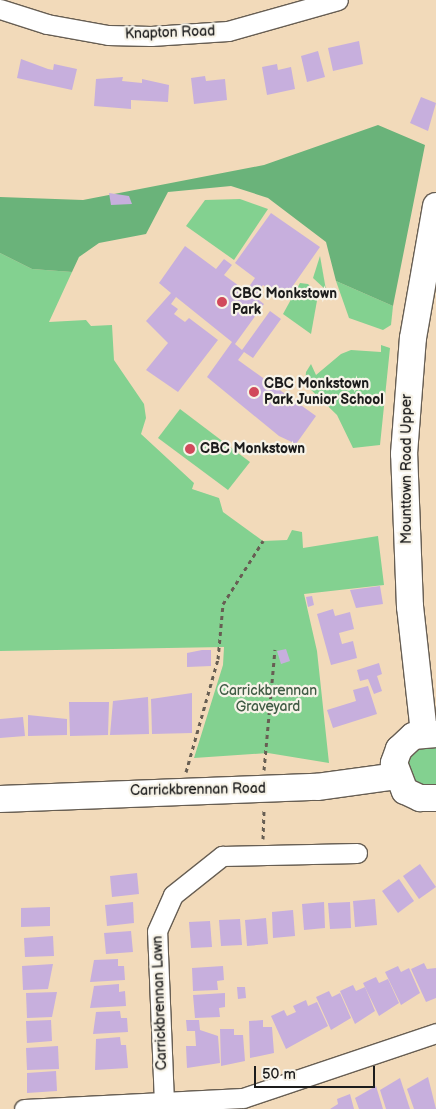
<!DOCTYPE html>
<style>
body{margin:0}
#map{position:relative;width:436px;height:1109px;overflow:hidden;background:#f2daba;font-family:"Balsamiq Sans",sans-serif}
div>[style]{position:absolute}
.green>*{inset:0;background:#83d190}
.forest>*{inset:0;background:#6ab37a}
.building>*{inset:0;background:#c7afdd}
.path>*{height:3px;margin-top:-1.5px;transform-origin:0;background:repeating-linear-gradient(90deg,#675e53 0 4px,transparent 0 8px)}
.roads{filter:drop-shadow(1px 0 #675e53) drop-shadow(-1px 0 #675e53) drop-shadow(0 1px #675e53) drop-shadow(0 -1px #675e53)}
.street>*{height:19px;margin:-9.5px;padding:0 9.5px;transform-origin:9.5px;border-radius:9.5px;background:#fff}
.secondary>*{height:26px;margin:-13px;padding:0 13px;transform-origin:13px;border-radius:13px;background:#fff}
.dots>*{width:14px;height:14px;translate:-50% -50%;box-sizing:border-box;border:2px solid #f7f3e8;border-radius:50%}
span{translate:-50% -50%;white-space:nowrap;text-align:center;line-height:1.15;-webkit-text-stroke:4.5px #f7f3e8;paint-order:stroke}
.street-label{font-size:14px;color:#1c1c1c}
.poi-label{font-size:14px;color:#1c1c1c;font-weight:700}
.left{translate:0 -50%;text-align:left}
.park-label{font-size:14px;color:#405b45}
.scale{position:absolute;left:254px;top:1066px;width:121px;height:22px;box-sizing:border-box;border:2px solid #1c1c1c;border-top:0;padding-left:6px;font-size:15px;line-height:18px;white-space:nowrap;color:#1c1c1c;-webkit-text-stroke:4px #f7f3e8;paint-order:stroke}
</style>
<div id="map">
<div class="green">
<i style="clip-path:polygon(240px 199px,268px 209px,234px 260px,186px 226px,205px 200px)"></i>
<i style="clip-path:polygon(0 253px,32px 269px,72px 272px,49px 322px,86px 320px,91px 326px,112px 325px,114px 360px,144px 404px,146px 418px,141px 434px,194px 483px,192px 489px,219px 498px,223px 512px,263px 541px,287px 540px,292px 530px,302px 532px,303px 548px,378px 536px,384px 585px,304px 594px,317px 651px,329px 763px,268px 753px,194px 758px,223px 665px,224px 647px,0 651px)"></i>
<i style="clip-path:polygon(320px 256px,326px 290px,313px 278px)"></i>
<i style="clip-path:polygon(336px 281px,393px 306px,391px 325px,383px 330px,349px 318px)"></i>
<i style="clip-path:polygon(300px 283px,308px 284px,318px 295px,311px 334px,283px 314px)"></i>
<i style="clip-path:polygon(381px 345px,390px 348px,380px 445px,353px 448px,337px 415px,305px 384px,306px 372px,311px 364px,316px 375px,341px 354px,351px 350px,381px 352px)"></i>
<i style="clip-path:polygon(180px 409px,250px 462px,228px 490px,158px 438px)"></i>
<i style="clip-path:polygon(436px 740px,436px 793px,418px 792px,404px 752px)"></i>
</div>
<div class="forest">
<i style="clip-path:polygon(378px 125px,425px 145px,393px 306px,336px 281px,326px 242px,268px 198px,231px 186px,168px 192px,146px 234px,99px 243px,79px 257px,72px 272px,32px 269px,0 253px,0 197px,83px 200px,264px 165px)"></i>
</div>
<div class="building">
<i style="clip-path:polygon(359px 41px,363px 64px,333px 71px,328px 48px)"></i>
<i style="clip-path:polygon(318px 51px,325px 77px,307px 82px,301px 56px)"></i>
<i style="clip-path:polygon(21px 59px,48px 69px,53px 70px,54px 64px,77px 69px,72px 90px,17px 78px)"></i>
<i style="clip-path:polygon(277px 64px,278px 70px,291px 67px,295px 89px,267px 95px,262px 67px)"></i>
<i style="clip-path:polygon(205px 76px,206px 81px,225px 79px,227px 100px,194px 104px,191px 78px)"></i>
<i style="clip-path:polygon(123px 77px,122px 81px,142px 83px,142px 79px,169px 85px,168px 102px,131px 100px,131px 109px,94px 106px,96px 79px)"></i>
<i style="clip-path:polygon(421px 97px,436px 103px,428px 131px,410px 123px)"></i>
<i style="clip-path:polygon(109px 193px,129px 196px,132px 204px,111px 205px)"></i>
<i style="clip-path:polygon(271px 213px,320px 247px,283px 300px,263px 285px,255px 297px,264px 304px,235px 344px,242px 350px,270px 311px,281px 319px,253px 358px,244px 352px,238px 360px,316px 416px,296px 444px,279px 436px,207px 377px,232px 342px,176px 297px,171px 304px,178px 309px,174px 314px,185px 322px,189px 318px,218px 340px,178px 392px,146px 370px,168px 343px,146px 321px,171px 293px,159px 283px,185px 246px,216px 269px,224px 259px,232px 265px,224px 275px,246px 291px,255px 278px,235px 263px)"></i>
<i style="clip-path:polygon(380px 586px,383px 604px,356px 608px,350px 590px)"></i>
<i style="clip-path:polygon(312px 596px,314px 605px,308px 607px,306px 597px)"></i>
<i style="clip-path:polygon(333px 609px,335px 616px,350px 612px,354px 629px,339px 633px,342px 644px,353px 641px,357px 658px,331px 665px,317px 614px)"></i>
<i style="clip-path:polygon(286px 649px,290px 661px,281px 664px,277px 651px)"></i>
<i style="clip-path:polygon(202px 650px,211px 650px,211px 666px,187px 667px,187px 653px)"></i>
<i style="clip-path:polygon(379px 663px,382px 674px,377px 676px,382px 691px,374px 694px,368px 679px,360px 681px,357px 670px)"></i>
<i style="clip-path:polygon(368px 686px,377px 714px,333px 728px,327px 710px,356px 701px,353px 690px)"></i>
<i style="clip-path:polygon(192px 693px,192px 733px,152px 734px,151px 699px)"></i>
<i style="clip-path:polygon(148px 697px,149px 734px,110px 735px,113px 701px)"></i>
<i style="clip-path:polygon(69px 702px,109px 702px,108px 735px,70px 736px)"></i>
<i style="clip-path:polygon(28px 715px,67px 719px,67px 735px,28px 736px)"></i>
<i style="clip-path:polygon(23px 717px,25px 736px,0 738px,0 719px)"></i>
<i style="clip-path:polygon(420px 864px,436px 887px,419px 899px,403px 876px)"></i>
<i style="clip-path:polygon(137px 873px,139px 894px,112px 897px,110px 876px)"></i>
<i style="clip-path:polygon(399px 879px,414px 901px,398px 913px,382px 891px)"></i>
<i style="clip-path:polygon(375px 899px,377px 925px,355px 927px,353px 901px)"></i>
<i style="clip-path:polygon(133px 902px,134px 923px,107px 926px,105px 905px)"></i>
<i style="clip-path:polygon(324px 902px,325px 928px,304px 930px,302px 904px)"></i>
<i style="clip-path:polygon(350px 902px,351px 928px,330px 929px,328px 903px)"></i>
<i style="clip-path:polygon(50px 907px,50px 926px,21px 927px,21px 908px)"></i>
<i style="clip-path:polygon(293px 910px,295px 936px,273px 938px,272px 912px)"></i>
<i style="clip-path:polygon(266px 918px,268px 944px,247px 946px,245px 920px)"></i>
<i style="clip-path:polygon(240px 919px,242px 945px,221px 946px,219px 920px)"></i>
<i style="clip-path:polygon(210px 921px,212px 947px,191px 948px,189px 922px)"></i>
<i style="clip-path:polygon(131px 931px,133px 952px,106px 954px,104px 933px)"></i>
<i style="clip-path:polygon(53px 936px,54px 956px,25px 957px,24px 938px)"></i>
<i style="clip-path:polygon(118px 959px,118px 966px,124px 966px,125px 980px,90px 982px,94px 960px)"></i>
<i style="clip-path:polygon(424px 963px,427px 969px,436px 968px,436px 998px,426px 1002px,411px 969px)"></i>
<i style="clip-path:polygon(53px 964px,48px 989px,23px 990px,22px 966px)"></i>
<i style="clip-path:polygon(223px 966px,224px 980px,217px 981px,218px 990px,193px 991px,192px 968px)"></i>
<i style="clip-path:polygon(398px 966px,401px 972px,409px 968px,420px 993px,401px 1005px,385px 972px)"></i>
<i style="clip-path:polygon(376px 977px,379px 983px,388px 979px,399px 1003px,379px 1016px,363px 983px)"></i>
<i style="clip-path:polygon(119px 984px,119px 992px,125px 991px,126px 1006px,90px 1008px,94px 986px)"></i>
<i style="clip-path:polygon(353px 985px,356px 991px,365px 987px,375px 1011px,355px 1024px,340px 991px)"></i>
<i style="clip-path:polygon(237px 987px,245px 987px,246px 998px,238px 999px)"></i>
<i style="clip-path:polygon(329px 991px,332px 997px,340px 993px,351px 1018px,331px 1030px,316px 997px)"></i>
<i style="clip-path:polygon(57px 992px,52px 1017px,27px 1018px,26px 993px)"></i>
<i style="clip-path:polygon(225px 993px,225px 1007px,219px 1008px,220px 1017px,195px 1018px,193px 995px)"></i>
<i style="clip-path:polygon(306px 1000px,308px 1006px,317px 1002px,328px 1026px,286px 1049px,271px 1016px,284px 1010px,287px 1016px,296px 1012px,293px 1006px)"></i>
<i style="clip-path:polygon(120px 1011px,121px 1018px,127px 1018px,128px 1032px,93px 1034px,96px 1012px)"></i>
<i style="clip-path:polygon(51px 1020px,52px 1041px,27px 1043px,26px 1021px)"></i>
<i style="clip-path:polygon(186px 1020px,199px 1020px,200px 1030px,218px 1036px,220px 1063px,187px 1068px,186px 1046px,196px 1046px,195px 1031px,187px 1031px)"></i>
<i style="clip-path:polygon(263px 1020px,263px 1027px,272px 1027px,274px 1053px,250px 1058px,249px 1021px)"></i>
<i style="clip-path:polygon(220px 1029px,234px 1029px,234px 1035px,243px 1035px,245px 1061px,221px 1066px)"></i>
<i style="clip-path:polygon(120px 1037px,121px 1045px,126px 1045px,128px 1068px,95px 1070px,96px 1039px)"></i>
<i style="clip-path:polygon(58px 1046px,59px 1069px,27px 1070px,26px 1048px)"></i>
<i style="clip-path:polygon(56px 1071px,57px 1091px,27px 1093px,27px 1073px)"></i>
<i style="clip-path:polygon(428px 1077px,436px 1109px,414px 1109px,407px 1089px)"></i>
<i style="clip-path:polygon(400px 1078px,410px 1109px,386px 1109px,380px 1090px)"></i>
<i style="clip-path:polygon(376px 1086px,383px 1109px,359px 1109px,355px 1098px)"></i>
<i style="clip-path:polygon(350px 1094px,354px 1109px,330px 1109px,338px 1104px,337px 1099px)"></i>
</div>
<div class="path">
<i style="left:264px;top:770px;width:121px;rotate:-84.8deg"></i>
<i style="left:186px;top:772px;width:117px;rotate:-74.2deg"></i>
<i style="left:218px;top:659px;width:55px;rotate:-84.8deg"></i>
<i style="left:223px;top:604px;width:75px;rotate:-57.6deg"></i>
<i style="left:263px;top:839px;width:31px;rotate:-88deg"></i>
</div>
<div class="roads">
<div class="street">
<i style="left:0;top:9px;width:49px;rotate:17.7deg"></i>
<i style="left:47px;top:24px;width:62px;rotate:10.2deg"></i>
<i style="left:108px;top:35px;width:43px;rotate:1.3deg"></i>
<i style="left:151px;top:36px;width:77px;rotate:-3.7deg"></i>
<i style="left:228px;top:31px;width:114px;rotate:-15.7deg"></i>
<i style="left:164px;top:1103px;width:172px;rotate:-92.3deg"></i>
<i style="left:157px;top:931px;width:39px;rotate:-66deg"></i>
<i style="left:173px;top:895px;width:63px;rotate:-38.5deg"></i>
<i style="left:222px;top:856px;width:135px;rotate:-1.3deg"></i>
<i style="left:24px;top:1109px;width:219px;rotate:-2.9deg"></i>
<i style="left:243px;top:1098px;width:204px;rotate:-18.6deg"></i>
</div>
<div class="secondary">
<i style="left:424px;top:733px;width:127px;rotate:-96.3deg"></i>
<i style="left:410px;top:607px;width:153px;rotate:-92.2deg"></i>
<i style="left:404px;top:454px;width:116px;rotate:-85.6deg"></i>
<i style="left:413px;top:338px;width:134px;rotate:-80.1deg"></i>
<i style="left:436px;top:734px;width:23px;rotate:175deg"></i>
<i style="left:413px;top:736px;width:19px;rotate:137deg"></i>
<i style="left:399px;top:749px;width:15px;rotate:110deg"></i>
<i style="left:394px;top:763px;width:30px;rotate:69deg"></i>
<i style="left:405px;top:791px;width:17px;rotate:25deg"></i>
<i style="left:420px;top:798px;width:16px"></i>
<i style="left:0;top:799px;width:317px;rotate:-2.2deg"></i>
<i style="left:317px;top:787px;width:80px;rotate:-7.9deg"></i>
</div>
</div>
<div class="dots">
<i style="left:222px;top:302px;background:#d1495b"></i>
<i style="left:254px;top:392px;background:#d1495b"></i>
<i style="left:190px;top:449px;background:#d1495b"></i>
</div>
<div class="street-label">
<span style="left:170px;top:33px;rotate:-2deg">Knapton Road</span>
<span style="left:407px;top:469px;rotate:-90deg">Mounttown Road Upper</span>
<span style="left:198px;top:790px;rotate:-1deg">Carrickbrennan Road</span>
<span style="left:160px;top:1003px;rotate:-92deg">Carrickbrennan Lawn</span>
</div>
<div class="poi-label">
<span class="left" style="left:232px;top:302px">CBC Monkstown<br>Park</span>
<span class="left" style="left:264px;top:392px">CBC Monkstown<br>Park Junior School</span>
<span class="left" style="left:200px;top:449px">CBC Monkstown</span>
</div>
<div class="park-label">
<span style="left:268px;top:699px">Carrickbrennan<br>Graveyard</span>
</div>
<div class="scale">50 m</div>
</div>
